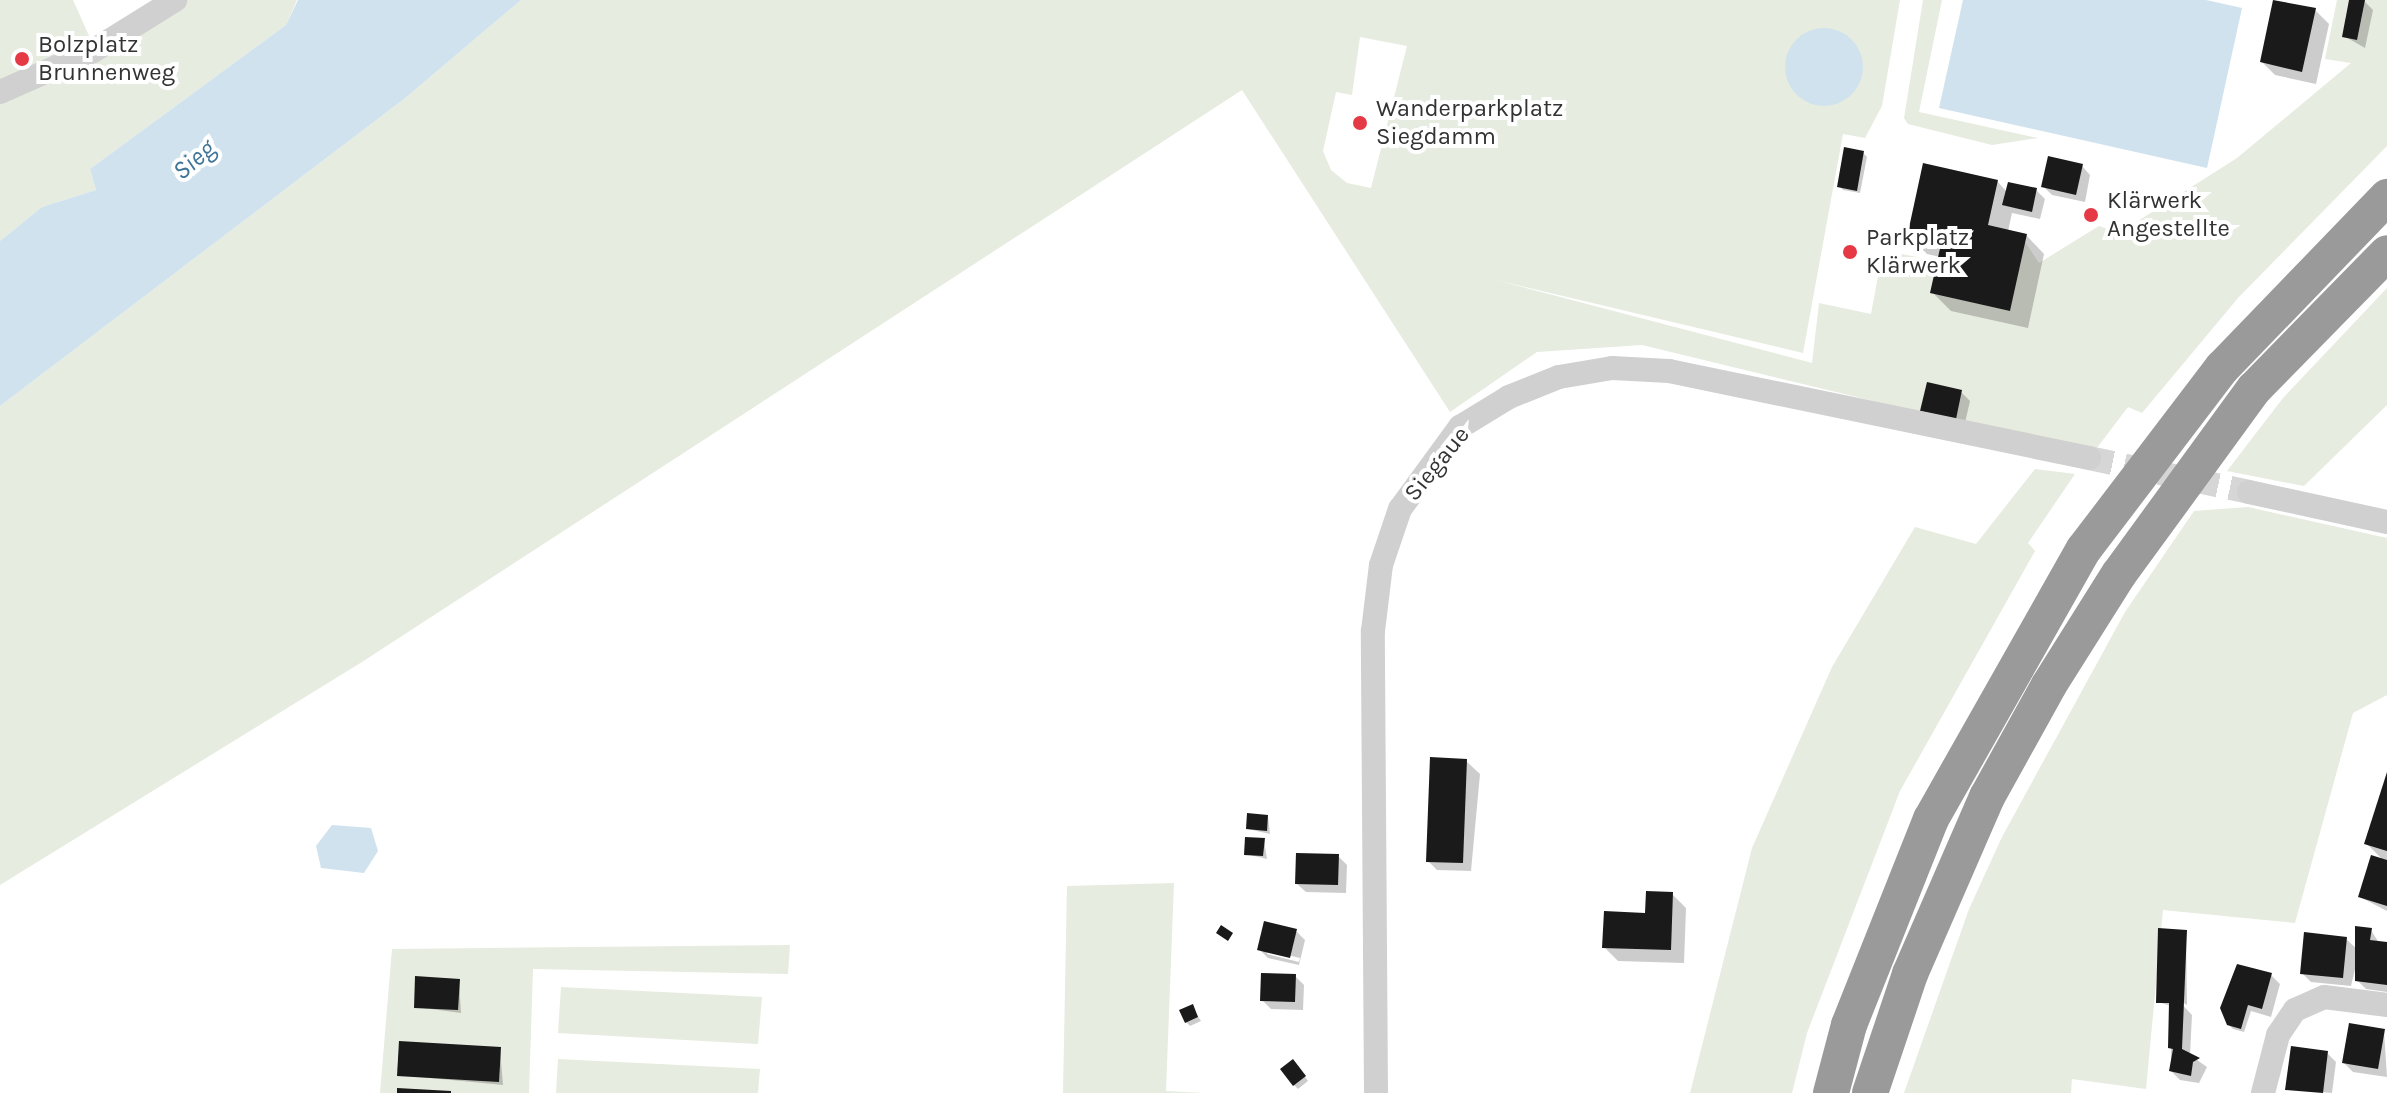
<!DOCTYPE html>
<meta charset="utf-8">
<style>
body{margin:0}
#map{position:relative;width:2387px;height:1093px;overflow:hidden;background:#fff;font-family:Karla,sans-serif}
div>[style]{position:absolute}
.green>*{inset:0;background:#e6ecdf}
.water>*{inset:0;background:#cfe2ee}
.round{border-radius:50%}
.shadow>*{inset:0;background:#0003}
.building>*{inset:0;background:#1a1a1a}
.minor-tunnel>*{height:24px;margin-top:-12px;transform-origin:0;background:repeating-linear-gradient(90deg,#d6d6d6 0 24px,transparent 0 36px)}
.minor>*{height:24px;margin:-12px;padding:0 12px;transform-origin:12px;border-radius:12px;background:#d0d0d0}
.highway>*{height:36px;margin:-18px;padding:0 18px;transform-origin:18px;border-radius:18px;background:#9a9a9a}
.dots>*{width:22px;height:22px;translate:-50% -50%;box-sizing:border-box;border:4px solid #fff;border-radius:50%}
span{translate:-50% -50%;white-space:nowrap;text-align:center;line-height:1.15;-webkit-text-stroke:8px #fff;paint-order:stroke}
.poi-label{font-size:24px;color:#333}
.left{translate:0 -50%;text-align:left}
.street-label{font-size:24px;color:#333}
.water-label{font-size:26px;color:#3f7597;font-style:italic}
</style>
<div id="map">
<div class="green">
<i style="clip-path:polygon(0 0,73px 0,90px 38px,163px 0,297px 0,286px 25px,90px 169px,96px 190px,42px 207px,0 241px)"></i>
<i style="clip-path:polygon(evenodd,521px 0,1900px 0,1882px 106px,1865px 138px,1843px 134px,1803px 353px,1495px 280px,1812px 363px,1819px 303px,1871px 314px,1881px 260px,1899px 264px,1902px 254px,1937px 261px,1931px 293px,2010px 311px,2025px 242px,2039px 263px,2099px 226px,2119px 233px,2237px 158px,2351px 63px,2325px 59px,2337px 0,2387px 0,2387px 146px,2238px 298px,2142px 413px,2128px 407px,2096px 449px,2059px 446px,1642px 345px,1537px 352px,1450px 412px,1242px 90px,362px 662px,0 885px,0 406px,404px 99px,521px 0,1360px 37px,1407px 46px,1371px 188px,1347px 183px,1331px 170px,1323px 151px,1336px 92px,1352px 95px,1360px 37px)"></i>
<i style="clip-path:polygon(1923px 0,1942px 0,1919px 112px,2038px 138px,1992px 145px,1908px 124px,1904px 118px)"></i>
<i style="clip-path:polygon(2387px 288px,2387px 405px,2304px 486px,2227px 471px,2283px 398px)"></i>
<i style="clip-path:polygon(2035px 469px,2075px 474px,2028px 543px,2035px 551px,1900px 791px,1807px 1033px,1792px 1093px,1690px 1093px,1752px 848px,1832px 667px,1915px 527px,1976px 544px)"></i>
<i style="clip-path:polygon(2248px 507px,2387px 538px,2387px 695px,2353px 713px,2295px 923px,2163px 910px,2146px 1089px,2072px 1079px,2071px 1093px,1904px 1093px,1969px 909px,2002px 837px,2125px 612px,2194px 511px)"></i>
<i style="clip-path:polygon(1174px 883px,1166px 1091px,1204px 1093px,1063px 1093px,1067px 886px)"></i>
<i style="clip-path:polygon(790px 945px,788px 974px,533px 969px,529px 1093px,380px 1093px,392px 949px)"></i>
<i style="clip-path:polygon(561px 987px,762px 997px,758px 1044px,558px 1033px)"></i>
<i style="clip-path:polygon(558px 1059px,760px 1069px,758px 1093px,556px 1093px)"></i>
</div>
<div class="water">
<i style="clip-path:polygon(298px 0,521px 0,404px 99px,0 406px,0 241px,42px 207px,96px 190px,90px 169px,286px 25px)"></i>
<i style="clip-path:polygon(1963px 0,2206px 0,2242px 8px,2207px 168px,1939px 108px)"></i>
<i class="round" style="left:1785px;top:28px;width:78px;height:78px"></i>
<i style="clip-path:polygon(332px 825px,371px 828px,378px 851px,364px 873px,321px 868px,316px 846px)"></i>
</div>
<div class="shadow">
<i style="clip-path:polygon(2351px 0,2364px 1px,2373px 10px,2365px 48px,2344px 36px)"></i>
<i style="clip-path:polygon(2315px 10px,2329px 24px,2316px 84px,2275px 75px,2262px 62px)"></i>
<i style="clip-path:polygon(1863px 153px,1867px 157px,1860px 193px,1843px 190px,1839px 186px)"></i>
<i style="clip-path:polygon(2082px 166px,2090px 175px,2085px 202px,2052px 195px,2043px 186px)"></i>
<i style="clip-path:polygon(1997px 181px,2007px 192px,2036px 190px,2045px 199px,2040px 219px,2012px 213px,2008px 231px,2026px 235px,2044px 254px,2028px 328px,1951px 311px,1932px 292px,1940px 257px,1927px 254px,1909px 236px)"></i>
<i style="clip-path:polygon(1961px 392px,1970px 401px,1964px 427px,1931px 420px)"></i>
<i style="clip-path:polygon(1466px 761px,1480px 774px,1471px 871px,1437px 870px,1428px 861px)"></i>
<i style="clip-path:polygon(2387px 778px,2387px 911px,2360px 897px,2384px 861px,2366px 843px)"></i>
<i style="clip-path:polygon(1268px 817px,1270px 834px,1248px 829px)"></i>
<i style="clip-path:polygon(1264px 840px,1267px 859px,1246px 854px)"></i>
<i style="clip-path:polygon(1338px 856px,1347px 865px,1346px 893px,1306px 892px,1297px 884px)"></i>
<i style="clip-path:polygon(1672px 894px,1686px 908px,1684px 963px,1618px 961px,1604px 947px)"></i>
<i style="clip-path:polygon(2371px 930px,2379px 943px,2387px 944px,2387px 992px,2366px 989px,2357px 980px,2357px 961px,2351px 986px,2311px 982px,2302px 973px,2346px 939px,2357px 949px)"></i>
<i style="clip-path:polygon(evenodd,1296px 931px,1305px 940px,1299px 965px,1268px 958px,1259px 949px,1296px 931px,1267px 950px,1300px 958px,1299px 962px,1267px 954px,1267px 950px)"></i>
<i style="clip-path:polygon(2186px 932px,2187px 1005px,2176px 998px,2192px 1015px,2190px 1055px,2207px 1067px,2199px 1083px,2180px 1080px,2171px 1071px,2171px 1006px,2158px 1002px)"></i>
<i style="clip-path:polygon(2271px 975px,2280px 984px,2271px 1017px,2251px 1011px,2244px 1032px,2233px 1029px,2228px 1024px)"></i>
<i style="clip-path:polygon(1295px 976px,1304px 985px,1303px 1010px,1271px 1009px,1262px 1000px)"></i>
<i style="clip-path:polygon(459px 981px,461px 1013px,416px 1007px)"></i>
<i style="clip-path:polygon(1192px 1007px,1201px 1021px,1190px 1026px,1186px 1022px)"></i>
<i style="clip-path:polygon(2384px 1031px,2387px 1077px,2353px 1072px,2344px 1063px)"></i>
<i style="clip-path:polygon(500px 1049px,503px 1085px,399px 1075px)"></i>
<i style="clip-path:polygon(2327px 1053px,2336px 1062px,2332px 1093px,2287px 1089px)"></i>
<i style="clip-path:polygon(1297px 1065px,1308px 1081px,1298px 1089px,1294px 1085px)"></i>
</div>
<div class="building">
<i style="clip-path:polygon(2273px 0,2316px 8px,2302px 72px,2260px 62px)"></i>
<i style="clip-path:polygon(2349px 0,2365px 0,2357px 40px,2342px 37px)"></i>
<i style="clip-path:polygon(1844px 147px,1864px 151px,1857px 191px,1837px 187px)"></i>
<i style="clip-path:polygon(2048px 156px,2083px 164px,2076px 195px,2041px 187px)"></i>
<i style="clip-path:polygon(1923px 163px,1998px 180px,1988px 225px,2027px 234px,2010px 311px,1930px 293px,1941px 244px,1907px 237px)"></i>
<i style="clip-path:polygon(2008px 182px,2037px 188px,2032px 212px,2002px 205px)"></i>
<i style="clip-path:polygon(1927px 382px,1962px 390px,1956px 419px,1920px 411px)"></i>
<i style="clip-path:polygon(1430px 757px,1467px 759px,1463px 863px,1426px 862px)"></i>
<i style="clip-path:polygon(2387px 772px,2387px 851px,2364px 844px)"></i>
<i style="clip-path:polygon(1247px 813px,1268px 815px,1267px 831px,1246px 829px)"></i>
<i style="clip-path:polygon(1245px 837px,1265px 838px,1263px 856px,1244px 855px)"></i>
<i style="clip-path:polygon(1296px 853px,1339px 854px,1338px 885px,1295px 884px)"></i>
<i style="clip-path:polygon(2371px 855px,2387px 860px,2387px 906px,2358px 897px)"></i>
<i style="clip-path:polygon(1646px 891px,1673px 892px,1671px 950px,1602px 948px,1604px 911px,1645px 913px)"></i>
<i style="clip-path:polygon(1264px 921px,1297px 929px,1290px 958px,1257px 950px)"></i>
<i style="clip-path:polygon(1221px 925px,1233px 933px,1228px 941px,1216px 933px)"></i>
<i style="clip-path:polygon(2355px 926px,2372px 928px,2370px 940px,2387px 942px,2387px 985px,2355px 981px)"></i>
<i style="clip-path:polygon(2158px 928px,2187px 930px,2182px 1049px,2200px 1058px,2193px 1062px,2191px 1076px,2169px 1071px,2173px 1049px,2168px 1048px,2169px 1003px,2156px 1003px)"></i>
<i style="clip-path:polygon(2304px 932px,2347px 937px,2343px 978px,2300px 974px)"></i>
<i style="clip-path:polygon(2237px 964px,2272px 973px,2262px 1009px,2248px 1005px,2241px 1029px,2227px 1025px,2220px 1008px)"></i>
<i style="clip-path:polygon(1261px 973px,1296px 974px,1295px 1002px,1260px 1001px)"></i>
<i style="clip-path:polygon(415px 976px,460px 979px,458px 1010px,414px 1008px)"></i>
<i style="clip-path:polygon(1193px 1004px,1198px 1017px,1185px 1023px,1179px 1010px)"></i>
<i style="clip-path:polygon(2349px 1023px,2385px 1029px,2378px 1069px,2342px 1063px)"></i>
<i style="clip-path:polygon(399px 1041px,501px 1047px,499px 1082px,397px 1076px)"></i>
<i style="clip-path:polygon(2291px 1046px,2328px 1051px,2323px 1093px,2285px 1090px)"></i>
<i style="clip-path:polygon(1293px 1059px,1306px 1076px,1293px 1086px,1280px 1069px)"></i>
<i style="clip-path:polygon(397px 1088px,451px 1091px,451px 1093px,397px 1093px)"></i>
</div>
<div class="minor-tunnel">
<i style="left:2089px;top:458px;width:164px;rotate:12deg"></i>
</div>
<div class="minor">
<i style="left:0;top:92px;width:102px;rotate:-23.8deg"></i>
<i style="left:93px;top:51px;width:97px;rotate:-31.9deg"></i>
<i style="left:2249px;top:492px;width:141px;rotate:12.3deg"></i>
<i style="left:1376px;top:1093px;width:462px;rotate:-90.4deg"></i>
<i style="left:1373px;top:631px;width:66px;rotate:-83.1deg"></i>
<i style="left:1381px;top:565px;width:59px;rotate:-71.3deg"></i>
<i style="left:1400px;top:509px;width:102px;rotate:-53.8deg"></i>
<i style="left:1460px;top:427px;width:57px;rotate:-31.5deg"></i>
<i style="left:1509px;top:397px;width:54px;rotate:-21.8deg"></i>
<i style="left:1559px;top:377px;width:54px;rotate:-9.6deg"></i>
<i style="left:1612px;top:368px;width:57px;rotate:3deg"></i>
<i style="left:1669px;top:371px;width:429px;rotate:11.7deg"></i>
<i style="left:2263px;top:1093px;width:60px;rotate:-75.5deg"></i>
<i style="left:2278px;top:1035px;width:30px;rotate:-56deg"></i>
<i style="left:2295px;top:1010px;width:32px;rotate:-24deg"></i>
<i style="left:2324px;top:997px;width:64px;rotate:7.2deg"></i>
</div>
<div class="highway">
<i style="left:1831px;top:1093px;width:70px;rotate:-75.2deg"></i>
<i style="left:1849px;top:1025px;width:222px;rotate:-68.3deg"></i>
<i style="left:1931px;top:819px;width:310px;rotate:-60.5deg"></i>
<i style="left:2084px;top:549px;width:228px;rotate:-52.7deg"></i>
<i style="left:2222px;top:368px;width:238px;rotate:-46deg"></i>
<i style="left:1870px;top:1093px;width:126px;rotate:-71.4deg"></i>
<i style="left:1910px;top:974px;width:193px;rotate:-66.5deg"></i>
<i style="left:1987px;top:797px;width:128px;rotate:-61deg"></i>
<i style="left:2049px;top:685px;width:131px;rotate:-57.8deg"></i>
<i style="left:2119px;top:574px;width:229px;rotate:-53.9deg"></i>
<i style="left:2254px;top:389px;width:190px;rotate:-45.6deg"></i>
</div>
<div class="dots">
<i style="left:22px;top:59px;background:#e63946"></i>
<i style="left:1360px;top:123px;background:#e63946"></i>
<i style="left:2091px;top:215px;background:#e63946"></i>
<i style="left:1850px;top:252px;background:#e63946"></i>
</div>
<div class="poi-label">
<span class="left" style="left:38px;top:59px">Bolzplatz<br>Brunnenweg</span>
<span class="left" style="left:1376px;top:123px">Wanderparkplatz<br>Siegdamm</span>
<span class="left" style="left:2107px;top:215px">Klärwerk<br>Angestellte</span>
<span class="left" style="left:1866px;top:252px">Parkplatz<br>Klärwerk</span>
</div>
<div class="street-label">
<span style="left:1437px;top:464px;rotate:-51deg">Siegaue</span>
</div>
<div class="water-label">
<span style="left:194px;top:160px;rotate:-40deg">Sieg</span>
</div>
</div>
